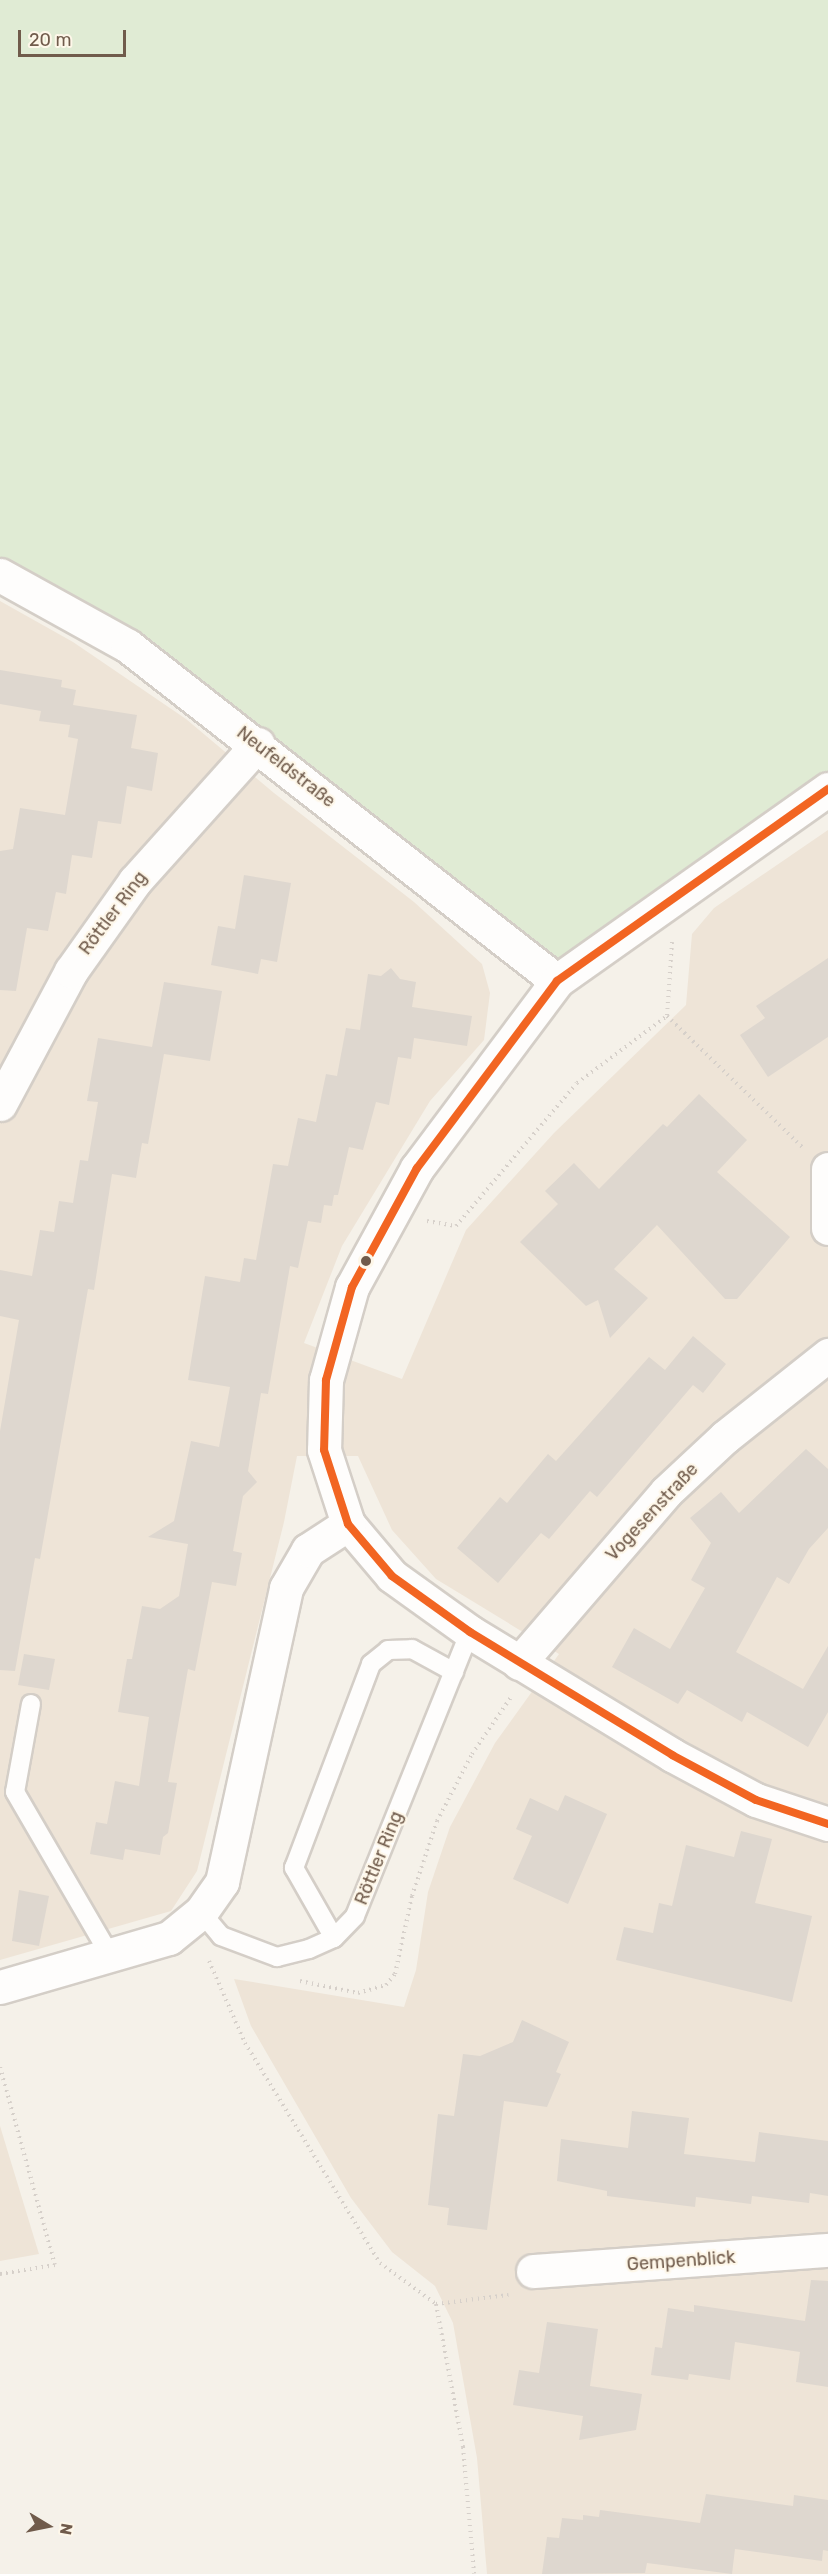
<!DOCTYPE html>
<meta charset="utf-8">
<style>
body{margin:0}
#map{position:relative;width:828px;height:2574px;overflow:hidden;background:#f5f1e9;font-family:Rubik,sans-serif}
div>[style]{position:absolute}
.residential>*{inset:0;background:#eee4d7}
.green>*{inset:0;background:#e0ebd4}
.building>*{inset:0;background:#ded7cf}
.path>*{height:4px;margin-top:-2px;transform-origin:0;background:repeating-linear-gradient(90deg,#d6d0ca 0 1.5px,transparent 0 6px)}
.roads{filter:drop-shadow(2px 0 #d4cec7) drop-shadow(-2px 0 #d4cec7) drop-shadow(0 2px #d4cec7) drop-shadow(0 -2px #d4cec7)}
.service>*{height:18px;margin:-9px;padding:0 9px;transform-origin:9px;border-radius:9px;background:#fefdfc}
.minor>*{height:33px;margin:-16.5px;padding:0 16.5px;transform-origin:16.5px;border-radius:16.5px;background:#fefdfc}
.bus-1>*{height:8px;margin:-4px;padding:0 4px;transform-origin:4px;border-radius:4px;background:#f26522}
.dots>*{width:16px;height:16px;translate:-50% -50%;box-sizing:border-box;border:3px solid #fef7e9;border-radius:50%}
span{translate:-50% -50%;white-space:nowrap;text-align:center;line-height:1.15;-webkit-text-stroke:4.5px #fef7e9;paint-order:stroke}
.street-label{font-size:18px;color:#705b4b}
.north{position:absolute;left:18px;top:2496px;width:60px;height:60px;-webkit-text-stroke:4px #fef7e9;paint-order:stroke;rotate:100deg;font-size:16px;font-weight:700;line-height:24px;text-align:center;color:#705b4b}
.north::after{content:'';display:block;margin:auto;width:21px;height:27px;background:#705b4b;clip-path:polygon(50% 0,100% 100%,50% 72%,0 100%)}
.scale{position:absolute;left:18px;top:30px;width:108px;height:27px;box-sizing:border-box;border:3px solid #705b4b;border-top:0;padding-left:8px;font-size:18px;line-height:21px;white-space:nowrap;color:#705b4b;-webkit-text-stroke:4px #fef7e9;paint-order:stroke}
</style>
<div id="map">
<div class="residential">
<i style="clip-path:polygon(0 601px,73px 642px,186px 719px,274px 793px,414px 902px,482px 964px,490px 993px,484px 1040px,430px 1101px,342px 1246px,304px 1343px,402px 1379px,466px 1230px,554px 1133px,686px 1005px,692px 934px,714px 908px,828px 830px,828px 2574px,487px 2574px,477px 2458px,453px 2323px,435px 2286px,392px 2252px,351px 2198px,251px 2026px,234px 1979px,404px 2007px,416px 1970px,428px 1892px,450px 1827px,495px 1743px,559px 1654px,436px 1579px,392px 1530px,358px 1456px,297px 1456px,284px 1522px,197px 1871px,171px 1911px,0 1960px)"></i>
<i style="clip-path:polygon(0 2126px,39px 2254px,0 2261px)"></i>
</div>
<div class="green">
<i style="clip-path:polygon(0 0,828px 0,828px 789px,557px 981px,258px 744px,0 575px)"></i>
</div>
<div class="building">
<i style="clip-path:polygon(0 670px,62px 680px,61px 687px,76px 690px,73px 705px,137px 715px,131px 748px,158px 753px,152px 791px,127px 786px,121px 824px,98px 821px,92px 858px,72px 855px,66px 894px,56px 892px,48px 931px,27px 928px,16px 991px,0 990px,0 851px,13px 849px,20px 808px,65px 815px,78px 739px,68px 737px,70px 725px,39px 721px,41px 711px,0 704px)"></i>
<i style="clip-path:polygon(244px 875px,291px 883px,277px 962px,261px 959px,258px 974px,211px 965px,218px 926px,235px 929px)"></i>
<i style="clip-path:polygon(828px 958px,828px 1037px,768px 1077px,740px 1035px,765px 1018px,756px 1006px)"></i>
<i style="clip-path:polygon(391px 968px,400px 979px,416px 982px,412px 1007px,472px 1016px,467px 1046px,414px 1038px,411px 1059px,398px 1057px,389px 1105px,376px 1102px,363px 1150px,349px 1147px,338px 1195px,334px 1195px,332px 1206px,324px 1205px,321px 1223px,308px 1221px,298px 1268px,290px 1266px,268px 1394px,261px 1393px,248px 1471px,257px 1482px,243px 1496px,233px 1551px,242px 1553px,236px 1586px,212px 1582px,195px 1671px,188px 1669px,168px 1782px,177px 1783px,168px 1833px,163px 1837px,160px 1855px,125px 1849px,123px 1860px,90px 1854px,96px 1822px,107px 1824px,115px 1781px,139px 1786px,149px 1717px,118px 1712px,127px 1659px,132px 1659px,142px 1606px,160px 1609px,179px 1596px,188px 1544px,148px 1537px,174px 1521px,191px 1441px,219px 1447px,230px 1387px,188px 1380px,205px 1276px,240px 1282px,244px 1258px,256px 1260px,273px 1164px,288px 1166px,298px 1118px,316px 1122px,326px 1074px,337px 1076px,346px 1028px,360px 1030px,368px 974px,381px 976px)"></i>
<i style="clip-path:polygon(164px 982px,222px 991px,210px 1061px,164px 1054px,148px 1144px,142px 1143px,136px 1178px,112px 1174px,94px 1290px,88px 1289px,40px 1559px,35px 1558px,15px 1671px,0 1670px,0 1431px,19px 1320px,0 1316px,0 1270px,32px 1276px,40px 1230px,54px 1232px,59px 1201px,73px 1203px,80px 1160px,88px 1161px,98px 1102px,87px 1101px,98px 1038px,152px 1047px)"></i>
<i style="clip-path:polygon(699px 1094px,747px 1140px,717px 1172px,790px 1237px,737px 1299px,725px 1299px,657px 1225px,614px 1269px,648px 1298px,610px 1338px,598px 1300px,586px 1306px,520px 1242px,558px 1204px,545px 1191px,574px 1163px,599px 1189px,663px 1124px,667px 1127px)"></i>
<i style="clip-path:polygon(693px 1336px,726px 1364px,703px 1393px,693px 1385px,597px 1497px,590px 1491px,549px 1539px,541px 1533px,498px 1583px,457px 1548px,500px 1497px,507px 1503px,548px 1454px,556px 1461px,649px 1357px,665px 1370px)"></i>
<i style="clip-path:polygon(806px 1449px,828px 1469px,828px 1528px,809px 1549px,789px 1584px,777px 1577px,736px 1652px,803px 1689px,828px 1646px,828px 1712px,808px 1747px,747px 1712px,742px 1722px,687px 1690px,678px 1704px,612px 1667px,634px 1628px,670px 1649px,705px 1588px,691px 1580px,711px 1543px,690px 1518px,721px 1492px,739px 1513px)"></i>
<i style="clip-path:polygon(24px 1654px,55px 1659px,49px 1690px,18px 1685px)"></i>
<i style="clip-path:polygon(565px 1795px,607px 1814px,568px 1904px,513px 1879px,532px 1836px,516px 1829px,530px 1798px,558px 1811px)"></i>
<i style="clip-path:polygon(741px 1831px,772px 1839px,755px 1903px,812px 1916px,792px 2002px,616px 1960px,624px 1927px,653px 1933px,659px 1903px,672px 1906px,686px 1845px,734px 1857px)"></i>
<i style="clip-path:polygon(19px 1890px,49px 1896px,39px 1946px,12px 1941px)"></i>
<i style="clip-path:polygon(522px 2020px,569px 2042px,556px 2072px,561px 2074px,547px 2107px,504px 2101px,487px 2230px,447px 2225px,449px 2208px,428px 2205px,438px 2114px,454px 2116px,463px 2054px,480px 2056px,513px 2042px)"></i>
<i style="clip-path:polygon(632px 2111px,689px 2118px,684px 2154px,755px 2162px,759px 2132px,828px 2141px,828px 2196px,810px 2193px,809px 2203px,752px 2196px,751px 2204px,696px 2197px,695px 2207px,607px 2196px,607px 2191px,557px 2181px,561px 2139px,628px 2148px)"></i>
<i style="clip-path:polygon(811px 2280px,828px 2281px,828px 2387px,796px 2382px,800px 2352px,735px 2342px,730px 2380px,689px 2374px,688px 2380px,651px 2375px,655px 2347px,662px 2348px,668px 2308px,694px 2312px,694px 2305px,805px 2321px)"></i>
<i style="clip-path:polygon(547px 2322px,598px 2329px,590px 2386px,642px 2394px,636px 2430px,579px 2440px,583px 2416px,513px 2405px,519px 2370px,539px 2373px)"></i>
<i style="clip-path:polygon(706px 2494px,793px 2506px,794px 2495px,828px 2500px,828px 2551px,823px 2550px,822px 2561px,735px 2549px,732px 2574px,647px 2563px,645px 2573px,542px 2574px,547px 2537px,559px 2538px,562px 2518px,583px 2520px,583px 2515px,599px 2517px,600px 2510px,700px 2523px)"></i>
</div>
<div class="path">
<i style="left:672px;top:942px;width:74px;rotate:93.9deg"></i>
<i style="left:667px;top:1016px;width:188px;rotate:44.1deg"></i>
<i style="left:427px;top:1221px;width:29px;rotate:10deg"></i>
<i style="left:456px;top:1226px;width:187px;rotate:-49.8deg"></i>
<i style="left:577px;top:1083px;width:112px;rotate:-36.7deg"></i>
<i style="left:209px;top:1961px;width:90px;rotate:66.3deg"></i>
<i style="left:245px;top:2043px;width:258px;rotate:58.5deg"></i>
<i style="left:380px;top:2263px;width:69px;rotate:36.2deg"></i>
<i style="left:436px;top:2304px;width:146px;rotate:79.3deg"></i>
<i style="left:463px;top:2447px;width:127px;rotate:85deg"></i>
<i style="left:300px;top:1981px;width:59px;rotate:11.7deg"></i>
<i style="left:358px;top:1993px;width:29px;rotate:-16deg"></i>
<i style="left:386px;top:1985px;width:14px;rotate:-51deg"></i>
<i style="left:395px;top:1974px;width:80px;rotate:-77.7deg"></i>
<i style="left:412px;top:1896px;width:79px;rotate:-71.6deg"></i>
<i style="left:437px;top:1821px;width:76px;rotate:-62.4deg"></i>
<i style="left:472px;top:1754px;width:69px;rotate:-55.6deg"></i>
<i style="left:0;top:2067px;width:205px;rotate:74.5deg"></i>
<i style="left:55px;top:2265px;width:56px;rotate:170.7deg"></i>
<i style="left:436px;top:2304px;width:73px;rotate:-7.1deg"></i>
</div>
<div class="roads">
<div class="service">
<i style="left:31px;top:1704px;width:89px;rotate:100.3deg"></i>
<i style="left:15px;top:1792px;width:189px;rotate:59.8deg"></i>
<i style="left:201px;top:1912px;width:31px;rotate:50deg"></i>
<i style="left:221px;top:1936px;width:60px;rotate:20.6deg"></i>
<i style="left:277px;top:1957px;width:33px;rotate:-14deg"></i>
<i style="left:309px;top:1949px;width:27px;rotate:-24deg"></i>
<i style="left:334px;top:1938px;width:30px;rotate:-46deg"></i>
<i style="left:355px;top:1916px;width:306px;rotate:-68deg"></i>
<i style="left:334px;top:1938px;width:81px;rotate:-119.7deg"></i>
<i style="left:294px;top:1868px;width:218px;rotate:-69.3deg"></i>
<i style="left:371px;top:1664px;width:22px;rotate:-39deg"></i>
<i style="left:388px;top:1650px;width:24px;rotate:-2deg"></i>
<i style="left:412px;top:1649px;width:48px;rotate:28.7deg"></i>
</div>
<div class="minor">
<i style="left:0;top:575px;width:146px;rotate:29deg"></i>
<i style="left:128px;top:646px;width:544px;rotate:37.99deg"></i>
<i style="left:828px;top:789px;width:332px;rotate:144.7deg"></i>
<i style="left:557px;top:981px;width:234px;rotate:126.8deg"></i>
<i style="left:417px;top:1168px;width:136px;rotate:118.6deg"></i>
<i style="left:352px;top:1287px;width:97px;rotate:105.6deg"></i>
<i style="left:326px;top:1380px;width:70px;rotate:91.6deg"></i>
<i style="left:324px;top:1450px;width:78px;rotate:72deg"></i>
<i style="left:348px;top:1524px;width:68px;rotate:49.8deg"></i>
<i style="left:392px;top:1576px;width:96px;rotate:35.7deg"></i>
<i style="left:470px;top:1632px;width:237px;rotate:31.3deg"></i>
<i style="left:672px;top:1755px;width:95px;rotate:28.2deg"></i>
<i style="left:756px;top:1800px;width:76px;rotate:18.4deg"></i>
<i style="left:0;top:1104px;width:151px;rotate:-61.9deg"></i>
<i style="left:71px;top:971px;width:110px;rotate:-54.6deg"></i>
<i style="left:135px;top:881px;width:184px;rotate:-48.1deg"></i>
<i style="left:828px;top:1169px;width:59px;rotate:90deg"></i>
<i style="left:519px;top:1663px;width:225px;rotate:-49.3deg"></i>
<i style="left:666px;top:1492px;width:81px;rotate:-43deg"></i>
<i style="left:725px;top:1437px;width:132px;rotate:-38.5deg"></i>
<i style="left:0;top:1987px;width:176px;rotate:-16.2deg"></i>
<i style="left:169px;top:1938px;width:41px;rotate:-39.1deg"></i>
<i style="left:201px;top:1912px;width:37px;rotate:-55deg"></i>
<i style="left:222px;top:1882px;width:301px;rotate:-77.7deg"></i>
<i style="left:286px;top:1588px;width:44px;rotate:-59.9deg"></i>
<i style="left:308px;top:1550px;width:48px;rotate:-33deg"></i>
<i style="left:533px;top:2271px;width:296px;rotate:-4.1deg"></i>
</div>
</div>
<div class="bus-1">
<i style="left:828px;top:789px;width:332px;rotate:144.7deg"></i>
<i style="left:557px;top:981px;width:234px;rotate:126.8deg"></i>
<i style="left:417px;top:1168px;width:136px;rotate:118.6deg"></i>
<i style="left:352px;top:1287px;width:97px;rotate:105.6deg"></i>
<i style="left:326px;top:1380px;width:70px;rotate:91.6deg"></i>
<i style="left:324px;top:1450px;width:78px;rotate:72deg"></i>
<i style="left:348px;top:1524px;width:68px;rotate:49.8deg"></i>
<i style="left:392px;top:1576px;width:96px;rotate:35.7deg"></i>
<i style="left:470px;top:1632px;width:237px;rotate:31.3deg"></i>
<i style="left:672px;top:1755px;width:95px;rotate:28.2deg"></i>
<i style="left:756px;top:1800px;width:76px;rotate:18.4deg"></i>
</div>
<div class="dots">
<i style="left:366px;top:1261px;background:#705b4b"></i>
</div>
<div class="street-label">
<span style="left:286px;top:767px;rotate:38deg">Neufeldstraße</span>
<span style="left:113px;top:913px;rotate:-53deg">Röttler Ring</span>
<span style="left:652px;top:1512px;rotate:-47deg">Vogesenstraße</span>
<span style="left:379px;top:1858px;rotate:-68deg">Röttler Ring</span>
<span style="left:681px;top:2261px;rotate:-4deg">Gempenblick</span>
</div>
<div class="north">N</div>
<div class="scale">20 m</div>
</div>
